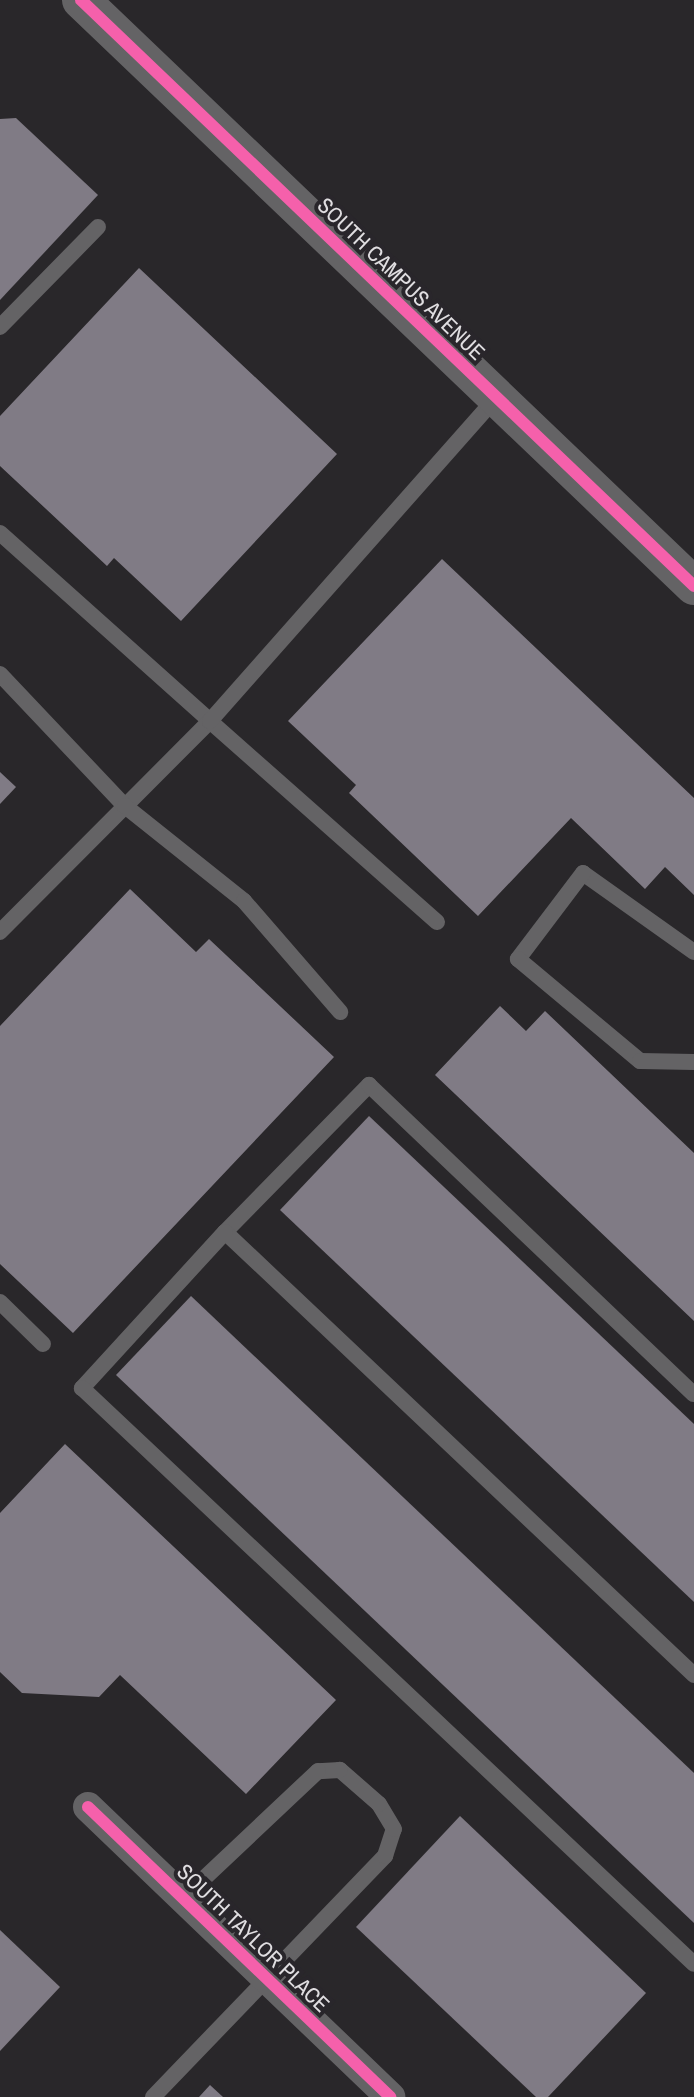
<!DOCTYPE html>
<style>
body{margin:0}
#map{position:relative;width:694px;height:2097px;overflow:hidden;background:#29272a;font-family:"Archivo Narrow",sans-serif}
div>[style]{position:absolute}
.building>*{inset:0;background:#807b85}
.service>*{height:16px;margin:-8px;padding:0 8px;transform-origin:8px;border-radius:8px;background:#646365}
.minor>*{height:30px;margin:-15px;padding:0 15px;transform-origin:15px;border-radius:15px;background:#646365}
.tertiary>*{height:38px;margin:-19px;padding:0 19px;transform-origin:19px;border-radius:19px;background:#646365}
.cycleway>*{height:12px;margin:-6px;padding:0 6px;transform-origin:6px;border-radius:6px;background:#f560ab}
span{translate:-50% -50%;white-space:nowrap;text-align:center;line-height:1.15;-webkit-text-stroke:8px #29262b;paint-order:stroke}
.street-label{font-size:22px;color:#e0dee1}
</style>
<div id="map">
<div class="building">
<i style="clip-path:polygon(16px 118px,98px 195px,0 300px,0 119px)"></i>
<i style="clip-path:polygon(139px 268px,337px 454px,181px 621px,114px 558px,107px 566px,0 466px,0 416px)"></i>
<i style="clip-path:polygon(442px 559px,694px 798px,694px 895px,665px 867px,645px 889px,571px 818px,478px 916px,349px 793px,356px 785px,288px 721px)"></i>
<i style="clip-path:polygon(0 772px,16px 787px,0 804px)"></i>
<i style="clip-path:polygon(130px 889px,196px 952px,209px 939px,334px 1057px,73px 1333px,0 1264px,0 1026px)"></i>
<i style="clip-path:polygon(500px 1006px,526px 1031px,545px 1011px,694px 1153px,694px 1321px,435px 1075px)"></i>
<i style="clip-path:polygon(369px 1116px,694px 1424px,694px 1602px,280px 1210px)"></i>
<i style="clip-path:polygon(191px 1296px,694px 1773px,694px 1923px,116px 1375px)"></i>
<i style="clip-path:polygon(65px 1444px,336px 1700px,246px 1794px,120px 1675px,99px 1697px,22px 1693px,0 1672px,0 1513px)"></i>
<i style="clip-path:polygon(460px 1816px,646px 1993px,548px 2097px,536px 2097px,356px 1927px)"></i>
<i style="clip-path:polygon(0 1930px,60px 1987px,0 2051px)"></i>
<i style="clip-path:polygon(210px 2085px,223px 2097px,199px 2097px)"></i>
</div>
<div class="service">
<i style="left:0;top:327px;width:140px;rotate:-45.6deg"></i>
<i style="left:0;top:533px;width:282px;rotate:41.8deg"></i>
<i style="left:210px;top:721px;width:298px;rotate:134.9deg"></i>
<i style="left:0;top:674px;width:182px;rotate:46.6deg"></i>
<i style="left:125px;top:806px;width:152px;rotate:38.6deg"></i>
<i style="left:244px;top:901px;width:147px;rotate:49.1deg"></i>
<i style="left:437px;top:922px;width:303px;rotate:-138.5deg"></i>
<i style="left:210px;top:721px;width:433px;rotate:-48.5deg"></i>
<i style="left:694px;top:952px;width:136px;rotate:-144.6deg"></i>
<i style="left:583px;top:873px;width:108px;rotate:127.1deg"></i>
<i style="left:518px;top:959px;width:159px;rotate:39.9deg"></i>
<i style="left:640px;top:1061px;width:54px;rotate:1.1deg"></i>
<i style="left:225px;top:1232px;width:206px;rotate:-45.6deg"></i>
<i style="left:369px;top:1085px;width:448px;rotate:43.6deg"></i>
<i style="left:0;top:1302px;width:60px;rotate:44.3deg"></i>
<i style="left:694px;top:1675px;width:645px;rotate:-136.63deg"></i>
<i style="left:225px;top:1232px;width:212px;rotate:132.5deg"></i>
<i style="left:82px;top:1388px;width:840px;rotate:43.26deg"></i>
<i style="left:153px;top:2097px;width:335px;rotate:-46.1deg"></i>
<i style="left:385px;top:1856px;width:28px;rotate:-72deg"></i>
<i style="left:394px;top:1829px;width:29px;rotate:-121deg"></i>
<i style="left:379px;top:1804px;width:52px;rotate:-138.9deg"></i>
<i style="left:340px;top:1770px;width:22px;rotate:177deg"></i>
<i style="left:318px;top:1771px;width:185px;rotate:136.7deg"></i>
</div>
<div class="minor">
<i style="left:88px;top:1807px;width:419px;rotate:43.8deg"></i>
</div>
<div class="tertiary">
<i style="left:81px;top:0;width:848px;rotate:43.71deg"></i>
</div>
<div class="cycleway">
<i style="left:81px;top:0;width:848px;rotate:43.71deg"></i>
<i style="left:88px;top:1807px;width:419px;rotate:43.8deg"></i>
</div>
<div class="street-label">
<span style="left:401px;top:279px;rotate:44deg">SOUTH CAMPUS AVENUE</span>
<span style="left:253px;top:1938px;rotate:44deg">SOUTH TAYLOR PLACE</span>
</div>
</div>
